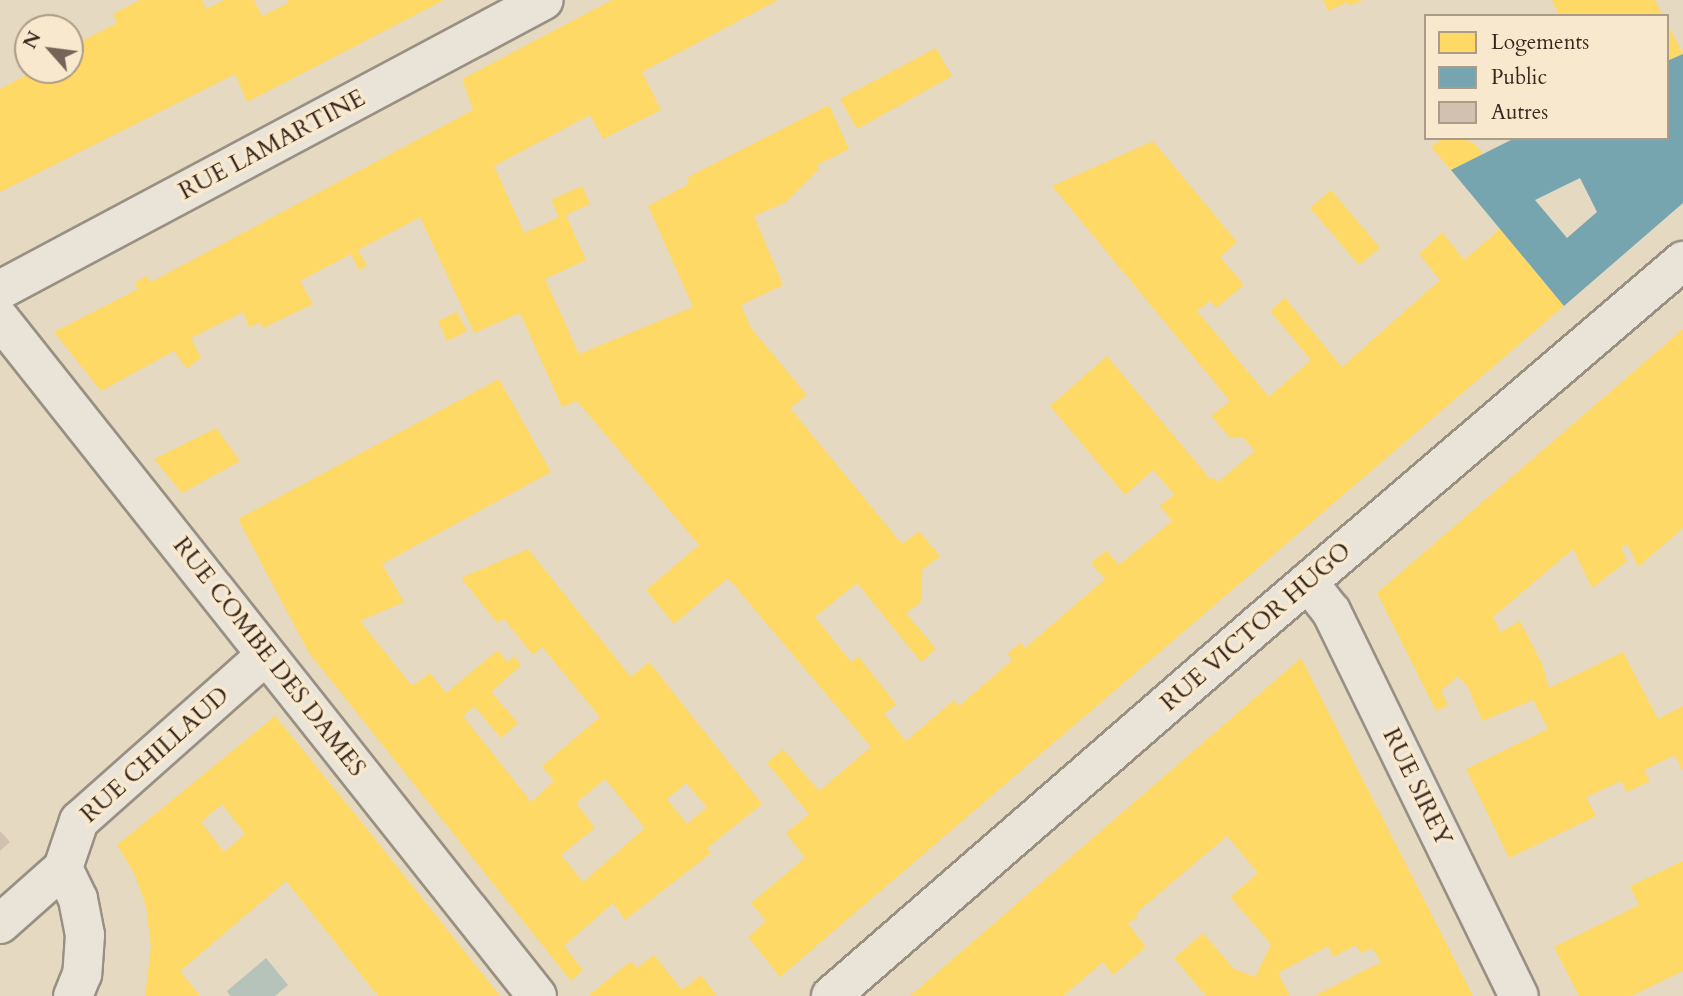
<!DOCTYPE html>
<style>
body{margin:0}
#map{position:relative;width:1683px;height:996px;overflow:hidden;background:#e5d9c2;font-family:Cardo,serif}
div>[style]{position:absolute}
.water>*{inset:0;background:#b5c3bb}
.homes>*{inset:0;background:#ffd966}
.public>*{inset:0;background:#76a5af}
.building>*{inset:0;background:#d0c1b0}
.roads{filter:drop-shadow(2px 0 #999083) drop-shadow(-2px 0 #999083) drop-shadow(0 2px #999083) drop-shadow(0 -2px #999083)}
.street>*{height:38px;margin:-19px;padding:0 19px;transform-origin:19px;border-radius:19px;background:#e9e3d8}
.secondary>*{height:38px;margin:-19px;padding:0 19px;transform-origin:19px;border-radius:19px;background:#e9e3d8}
span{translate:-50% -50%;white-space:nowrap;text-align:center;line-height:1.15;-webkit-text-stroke:7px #f8e9ce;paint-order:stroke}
.street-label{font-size:24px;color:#37271f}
.legend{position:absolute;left:1424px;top:14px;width:245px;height:126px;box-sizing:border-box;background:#f8e9ce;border:2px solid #ab9b88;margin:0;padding:9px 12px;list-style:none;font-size:21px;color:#37271f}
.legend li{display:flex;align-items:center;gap:14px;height:35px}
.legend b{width:35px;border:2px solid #ab9b88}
.north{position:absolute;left:14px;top:14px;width:70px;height:70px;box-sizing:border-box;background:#f8e9ce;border:2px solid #ab9b88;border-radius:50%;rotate:298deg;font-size:19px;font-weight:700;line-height:28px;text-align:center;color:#37271f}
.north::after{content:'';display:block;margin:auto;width:24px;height:32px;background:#746558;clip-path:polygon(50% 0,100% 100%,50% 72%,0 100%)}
</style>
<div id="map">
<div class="water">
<i style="clip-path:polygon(266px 958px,288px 985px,275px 996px,230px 996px,227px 991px)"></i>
</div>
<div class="homes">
<i style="clip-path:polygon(140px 0,202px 0,206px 9px,224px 0,254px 0,262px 16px,288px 3px,287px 0,444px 0,247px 102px,235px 74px,0 192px,0 89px,36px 70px,70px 70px,70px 47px,117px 23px,113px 14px)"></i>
<i style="clip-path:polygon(612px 0,778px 0,642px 72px,661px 110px,603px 139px,590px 115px,494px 166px,524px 233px,559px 217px,551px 200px,582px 186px,590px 204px,566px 215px,586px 260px,545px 279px,579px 354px,693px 307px,648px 206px,689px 184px,686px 179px,694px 174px,829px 105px,849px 149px,817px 165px,819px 169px,786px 202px,754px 216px,783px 285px,741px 305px,751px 328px,807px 395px,790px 408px,902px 544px,919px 531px,940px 556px,922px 570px,921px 602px,906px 613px,936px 649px,921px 662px,857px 583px,815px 617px,851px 662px,858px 656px,896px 704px,884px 714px,906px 741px,954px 700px,959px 706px,1012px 660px,1007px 654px,1020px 643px,1025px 648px,1105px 579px,1091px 563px,1106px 550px,1119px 565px,1172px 521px,1160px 506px,1174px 494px,1153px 470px,1125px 495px,1050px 406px,1107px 356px,1211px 480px,1213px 477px,1218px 482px,1255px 451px,1244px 438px,1230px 438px,1211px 416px,1230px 401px,1052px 186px,1153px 141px,1237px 242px,1220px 257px,1244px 285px,1216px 308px,1210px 301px,1197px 311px,1269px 397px,1311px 360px,1270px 311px,1285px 298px,1342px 367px,1440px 280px,1419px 254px,1442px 232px,1464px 260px,1500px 229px,1564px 306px,780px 977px,748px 937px,766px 921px,751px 903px,805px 858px,786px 833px,809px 814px,767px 763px,783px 749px,819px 791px,871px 747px,728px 578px,674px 624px,646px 590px,699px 545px,577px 401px,562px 407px,520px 313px,474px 333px,420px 217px,358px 250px,367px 266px,359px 270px,351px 254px,300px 281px,313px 304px,263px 328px,261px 323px,249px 327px,243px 312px,191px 338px,201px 357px,187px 369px,174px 351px,101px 391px,54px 332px,138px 289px,134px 283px,147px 276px,151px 282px,473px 110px,462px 79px)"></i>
<i style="clip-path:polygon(1323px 0,1363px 0,1349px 6px,1348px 2px,1328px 11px)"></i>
<i style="clip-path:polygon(1552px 0,1655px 0,1663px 16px,1559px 16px)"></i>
<i style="clip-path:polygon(1667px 23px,1683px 54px,1667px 61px)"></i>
<i style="clip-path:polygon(936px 48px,952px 76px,857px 129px,840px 99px)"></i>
<i style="clip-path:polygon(1443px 138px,1461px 138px,1475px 144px,1483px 154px,1451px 170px,1431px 147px)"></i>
<i style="clip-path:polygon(1331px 190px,1380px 248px,1359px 265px,1310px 208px)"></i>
<i style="clip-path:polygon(457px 312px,467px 331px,447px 341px,438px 321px)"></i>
<i style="clip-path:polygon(1683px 329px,1683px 528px,1638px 567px,1628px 545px,1621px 547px,1627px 561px,1592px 588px,1573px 549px,1493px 617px,1501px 632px,1520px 621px,1542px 664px,1549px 688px,1623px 652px,1658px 719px,1683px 706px,1683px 771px,1675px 755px,1644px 770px,1650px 781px,1627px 792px,1621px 781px,1586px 797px,1596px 816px,1509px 858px,1466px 769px,1548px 729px,1533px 700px,1482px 721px,1468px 687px,1458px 676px,1441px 691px,1448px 705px,1436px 711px,1377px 593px)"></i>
<i style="clip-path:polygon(evenodd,499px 379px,551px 472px,382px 564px,404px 602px,360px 621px,412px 686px,430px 673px,446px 693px,498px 650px,507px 662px,514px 656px,521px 665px,491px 692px,518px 723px,501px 738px,474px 706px,463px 716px,531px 802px,554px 781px,542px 766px,600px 717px,542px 647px,533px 655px,504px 619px,497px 623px,461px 578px,528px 549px,631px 677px,649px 662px,762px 804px,707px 848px,711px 853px,625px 920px,613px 903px,564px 946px,583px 970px,571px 981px,309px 653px,238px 519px,499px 379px,605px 779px,645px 828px,583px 882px,561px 855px,595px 828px,576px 803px,605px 779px,499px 379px,686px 783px,707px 807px,687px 824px,667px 799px,686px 783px)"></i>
<i style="clip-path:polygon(216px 428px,240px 461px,182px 493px,154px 459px)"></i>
<i style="clip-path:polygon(1301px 658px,1473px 996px,1314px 996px,1381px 962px,1372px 948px,1361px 953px,1356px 945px,1333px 957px,1328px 946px,1278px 973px,1290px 996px,1206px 996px,1174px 958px,1203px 933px,1234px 969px,1255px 977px,1271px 944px,1230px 897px,1258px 873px,1227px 836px,1136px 913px,1138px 916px,1128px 924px,1146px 947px,1113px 975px,1103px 962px,1063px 996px,910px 996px)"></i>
<i style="clip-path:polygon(evenodd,275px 716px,359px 819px,500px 996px,378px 996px,286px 881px,180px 971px,200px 996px,145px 996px,151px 946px,146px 906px,134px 873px,117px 845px,275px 716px,222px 804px,245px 834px,224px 852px,201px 822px,222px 804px)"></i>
<i style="clip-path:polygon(1683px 861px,1683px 971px,1631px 996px,1579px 996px,1554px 947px,1639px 905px,1630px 886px)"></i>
<i style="clip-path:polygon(654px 955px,682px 990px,701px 975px,717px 996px,588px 996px,628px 963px,634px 963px,637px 968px)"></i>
</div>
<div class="public">
<i style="clip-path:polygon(evenodd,1683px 54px,1683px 203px,1564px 306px,1451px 170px,1515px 138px,1667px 138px,1667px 61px,1683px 54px,1580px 178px,1597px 212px,1567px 238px,1535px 200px,1580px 178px)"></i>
</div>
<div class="building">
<i style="clip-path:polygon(0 831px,10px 842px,0 851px)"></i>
</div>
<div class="roads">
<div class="street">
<i style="left:0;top:290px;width:616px;rotate:-28.06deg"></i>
<i style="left:0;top:319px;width:864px;rotate:51.58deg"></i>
<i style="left:1308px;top:582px;width:37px;rotate:52deg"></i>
<i style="left:1331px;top:611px;width:428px;rotate:64deg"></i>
<i style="left:63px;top:868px;width:34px;rotate:64deg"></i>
<i style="left:78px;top:899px;width:37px;rotate:79deg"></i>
<i style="left:85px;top:935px;width:39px;rotate:94deg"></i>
<i style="left:82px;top:974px;width:24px;rotate:112deg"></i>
<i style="left:0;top:924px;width:84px;rotate:-41.6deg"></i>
<i style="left:63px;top:868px;width:50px;rotate:-71.2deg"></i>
<i style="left:79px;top:821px;width:250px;rotate:-41.6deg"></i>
</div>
<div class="secondary">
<i style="left:831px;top:996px;width:568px;rotate:-41.01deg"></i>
<i style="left:1260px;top:623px;width:557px;rotate:-40.56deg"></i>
</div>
</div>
<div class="street-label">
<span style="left:272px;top:145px;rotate:-28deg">RUE LAMARTINE</span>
<span style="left:1256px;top:627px;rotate:-41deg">RUE VICTOR HUGO</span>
<span style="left:269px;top:657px;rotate:52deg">RUE COMBE DES DAMES</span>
<span style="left:155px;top:755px;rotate:-42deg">RUE CHILLAUD</span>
<span style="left:1417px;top:787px;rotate:64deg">RUE SIREY</span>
</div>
<ul class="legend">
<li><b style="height:19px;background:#ffd966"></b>Logements</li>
<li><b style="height:19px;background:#76a5af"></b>Public</li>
<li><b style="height:19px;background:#d0c1b0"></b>Autres</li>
</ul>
<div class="north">N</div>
</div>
